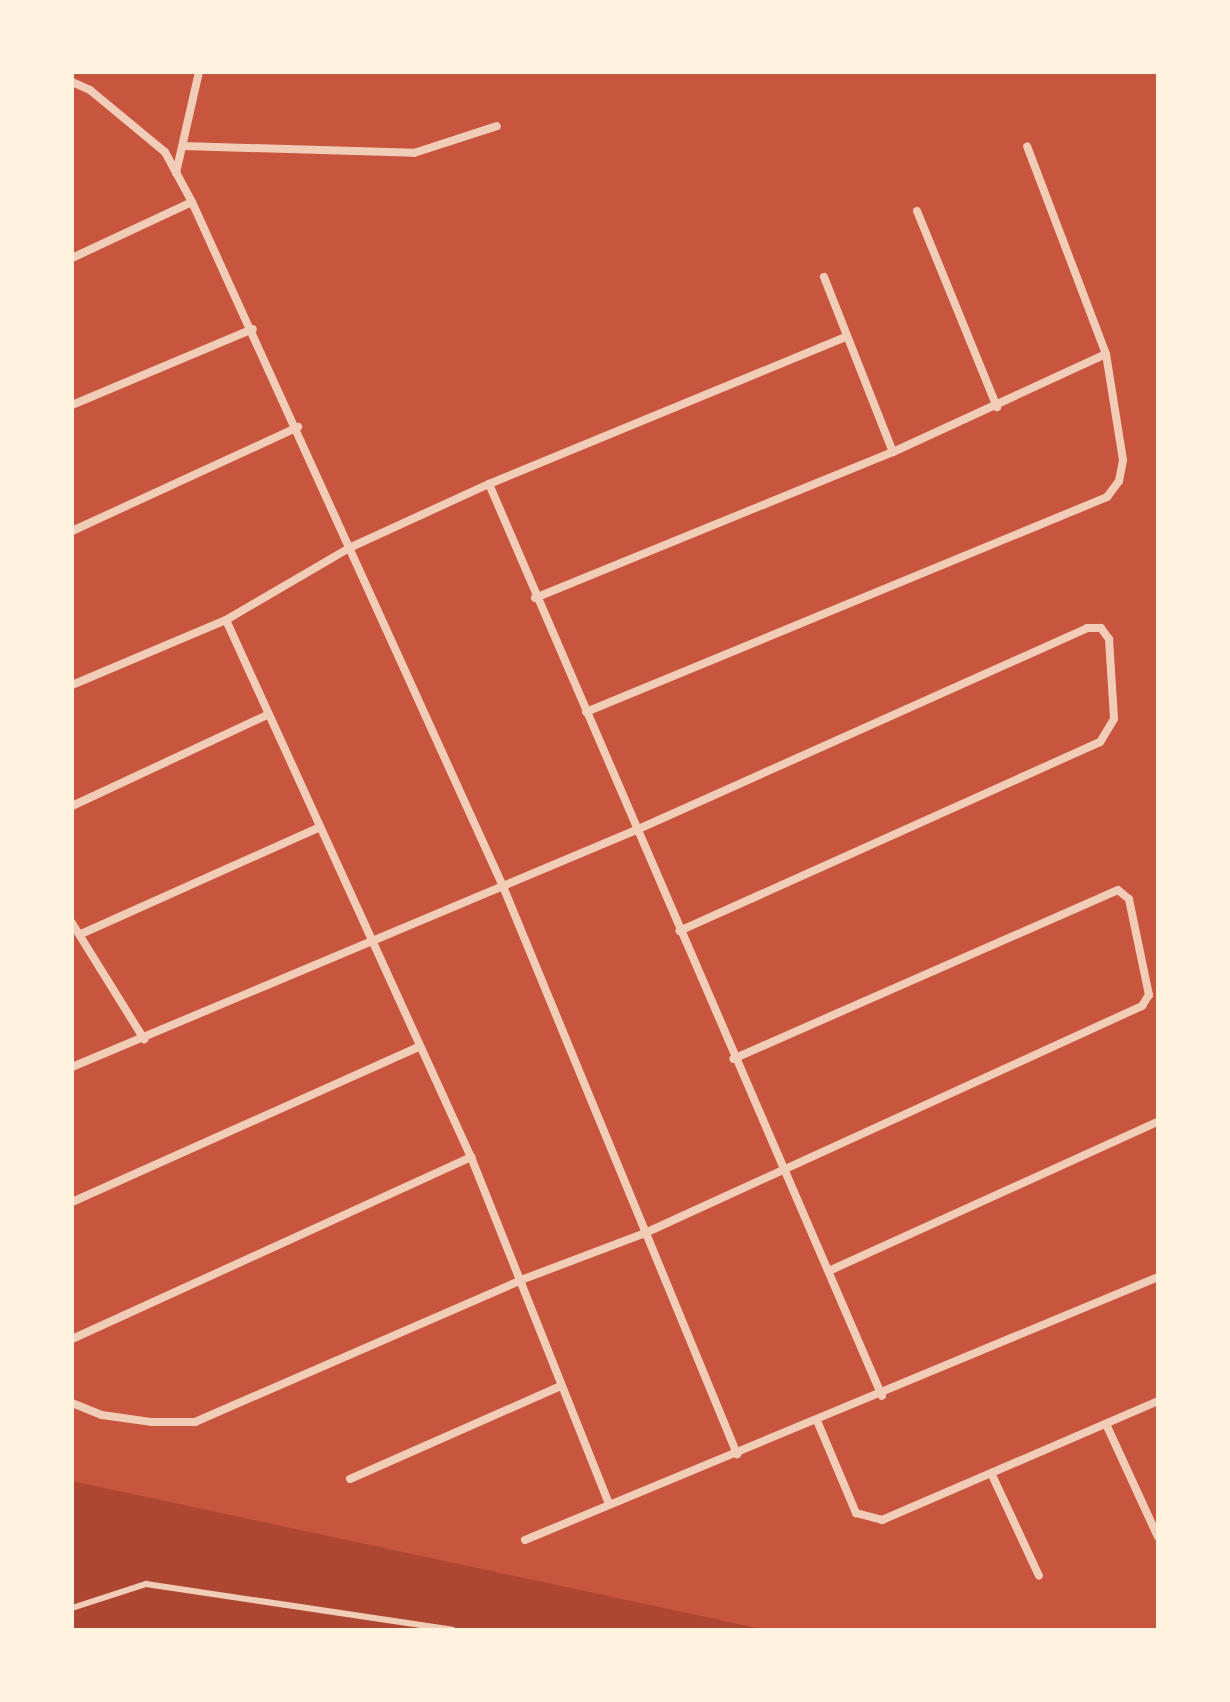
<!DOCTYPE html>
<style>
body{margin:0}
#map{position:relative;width:1230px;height:1702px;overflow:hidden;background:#c8553d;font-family:"Noto Serif",serif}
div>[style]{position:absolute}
.green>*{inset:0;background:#ae4732}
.service>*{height:6px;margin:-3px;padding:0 3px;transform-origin:3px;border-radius:3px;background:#f1ccb7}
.minor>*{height:8px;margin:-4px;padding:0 4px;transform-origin:4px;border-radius:4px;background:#f1ccb7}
span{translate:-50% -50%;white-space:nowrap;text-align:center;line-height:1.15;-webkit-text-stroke:6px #fff3e0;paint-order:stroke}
.frame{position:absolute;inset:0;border:74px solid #fff3e0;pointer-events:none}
</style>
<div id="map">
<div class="green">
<i style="clip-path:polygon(72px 1481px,766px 1630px,72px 1630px)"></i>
</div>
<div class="service">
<i style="left:72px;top:1608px;width:78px;rotate:-18deg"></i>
<i style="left:146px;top:1584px;width:310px;rotate:8.5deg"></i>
</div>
<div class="minor">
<i style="left:72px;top:82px;width:20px;rotate:24deg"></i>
<i style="left:90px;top:90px;width:97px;rotate:39.6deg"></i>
<i style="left:165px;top:152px;width:57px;rotate:61.6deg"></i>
<i style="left:192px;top:202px;width:749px;rotate:65.56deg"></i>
<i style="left:502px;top:884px;width:617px;rotate:67.59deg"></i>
<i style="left:183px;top:146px;width:231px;rotate:1.7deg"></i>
<i style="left:414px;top:153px;width:87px;rotate:-18deg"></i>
<i style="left:176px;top:173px;width:104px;rotate:-77.2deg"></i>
<i style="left:917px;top:211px;width:212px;rotate:67.8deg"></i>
<i style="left:72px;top:258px;width:132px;rotate:-25deg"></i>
<i style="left:824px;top:277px;width:188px;rotate:68.5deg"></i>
<i style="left:72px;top:405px;width:196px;rotate:-22.8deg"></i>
<i style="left:489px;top:484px;width:993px;rotate:66.69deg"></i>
<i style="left:72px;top:531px;width:249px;rotate:-24.7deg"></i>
<i style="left:535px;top:598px;width:387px;rotate:-22.2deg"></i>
<i style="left:893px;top:452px;width:234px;rotate:-24.7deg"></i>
<i style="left:226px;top:620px;width:590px;rotate:65.48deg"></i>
<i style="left:471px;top:1157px;width:371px;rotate:68.3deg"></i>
<i style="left:72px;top:685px;width:167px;rotate:-22.9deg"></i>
<i style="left:226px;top:620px;width:143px;rotate:-30.3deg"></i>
<i style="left:349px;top:548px;width:154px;rotate:-24.6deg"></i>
<i style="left:489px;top:484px;width:385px;rotate:-22.4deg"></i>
<i style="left:586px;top:712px;width:564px;rotate:-22.42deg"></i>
<i style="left:1107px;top:497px;width:20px;rotate:-53deg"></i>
<i style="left:1119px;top:481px;width:21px;rotate:-79deg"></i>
<i style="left:1123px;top:460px;width:107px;rotate:-99.1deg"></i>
<i style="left:1106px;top:354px;width:222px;rotate:-110.8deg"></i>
<i style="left:72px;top:806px;width:215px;rotate:-25deg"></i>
<i style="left:72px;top:923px;width:137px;rotate:58.2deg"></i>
<i style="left:81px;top:934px;width:262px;rotate:-24.1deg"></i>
<i style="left:72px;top:1067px;width:610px;rotate:-22.78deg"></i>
<i style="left:634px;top:831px;width:496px;rotate:-24.1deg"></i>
<i style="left:1087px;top:628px;width:14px"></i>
<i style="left:1101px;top:628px;width:14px;rotate:54deg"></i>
<i style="left:1109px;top:639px;width:80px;rotate:86.4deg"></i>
<i style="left:1114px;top:719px;width:27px;rotate:121deg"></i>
<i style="left:1100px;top:742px;width:461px;rotate:155.8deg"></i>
<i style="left:72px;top:1202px;width:379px;rotate:-24.1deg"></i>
<i style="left:831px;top:1270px;width:359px;rotate:-24.4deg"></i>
<i style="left:72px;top:1339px;width:439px;rotate:-24.5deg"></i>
<i style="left:72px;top:1403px;width:32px;rotate:22deg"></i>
<i style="left:102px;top:1415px;width:49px;rotate:8.1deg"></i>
<i style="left:151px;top:1422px;width:44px"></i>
<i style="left:195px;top:1422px;width:356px;rotate:-23.5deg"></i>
<i style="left:521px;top:1280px;width:130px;rotate:-20.7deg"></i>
<i style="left:643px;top:1234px;width:549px;rotate:-24.56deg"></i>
<i style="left:1142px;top:1006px;width:13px;rotate:-58deg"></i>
<i style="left:1149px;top:995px;width:98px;rotate:-101.8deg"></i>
<i style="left:1129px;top:899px;width:14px;rotate:-141deg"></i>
<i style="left:1118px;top:890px;width:420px;rotate:156.3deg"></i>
<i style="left:818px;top:1423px;width:98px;rotate:67.1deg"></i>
<i style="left:856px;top:1513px;width:27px;rotate:15deg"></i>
<i style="left:882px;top:1520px;width:301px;rotate:-23.3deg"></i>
<i style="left:1106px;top:1424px;width:124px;rotate:65.3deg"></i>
<i style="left:992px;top:1475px;width:111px;rotate:65deg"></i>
<i style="left:350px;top:1479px;width:231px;rotate:-23.8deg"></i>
<i style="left:525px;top:1540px;width:685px;rotate:-22.56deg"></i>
</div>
<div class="frame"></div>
</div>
